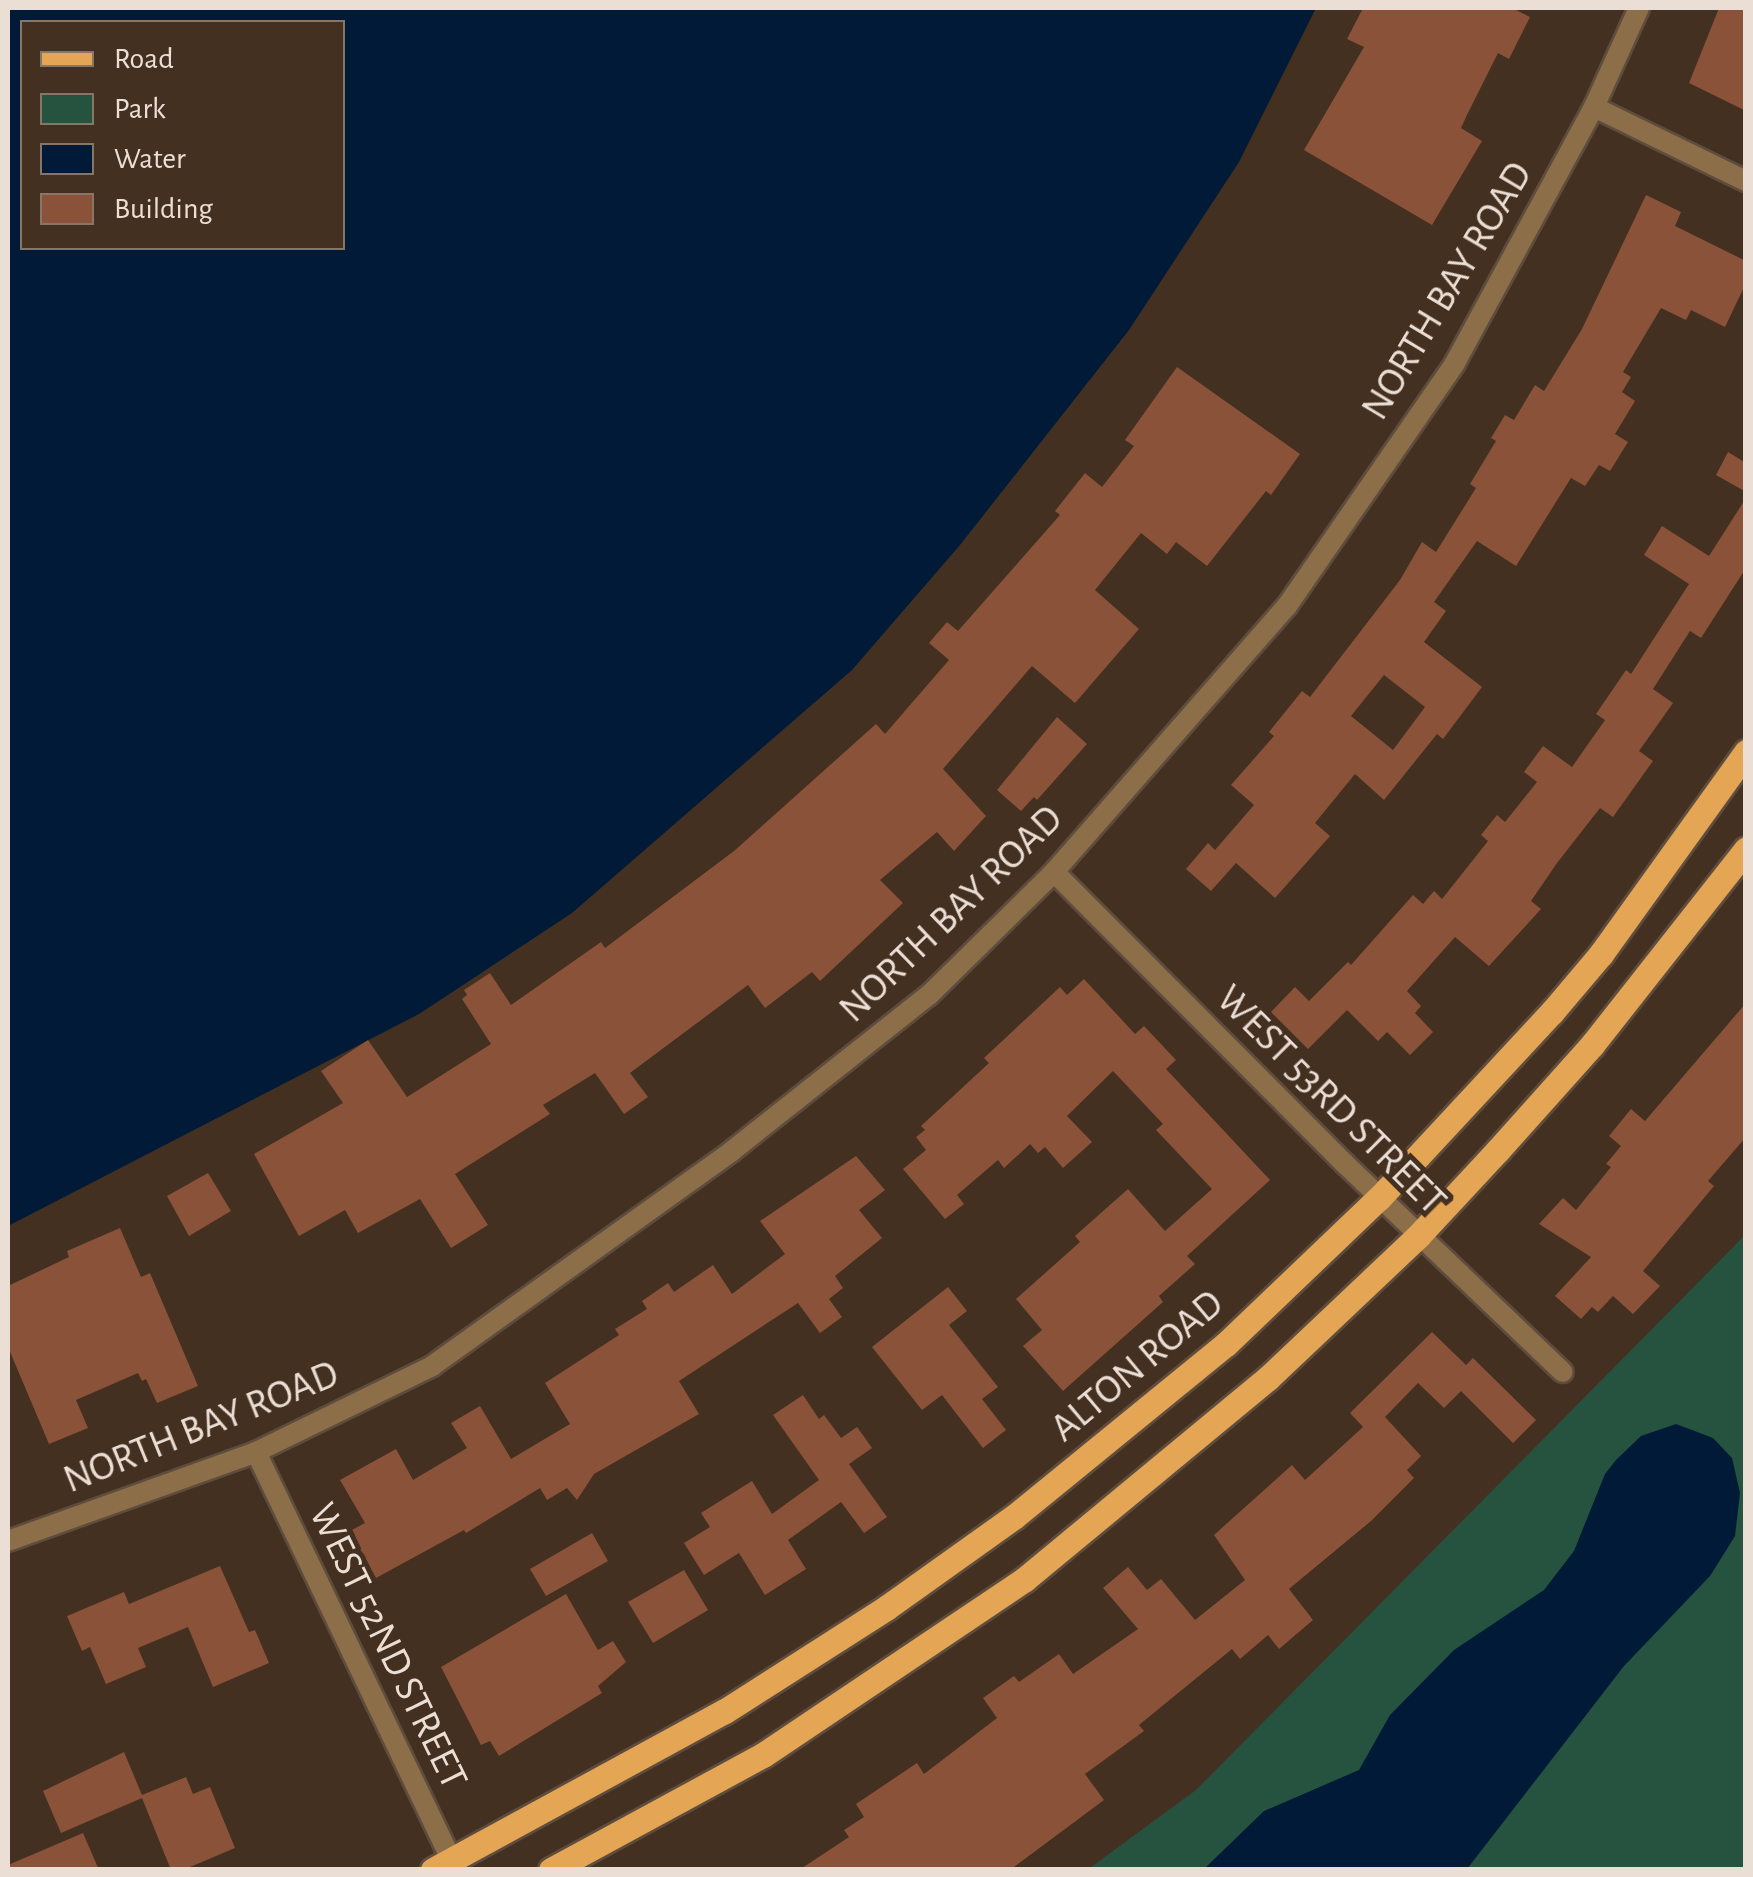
<!DOCTYPE html>
<style>
body{margin:0}
#map{position:relative;width:1753px;height:1877px;overflow:hidden;background:#433020;font-family:"Alegreya Sans",sans-serif}
div>[style]{position:absolute}
.green>*{inset:0;background:#25533f}
.water>*{inset:0;background:#001a37}
.building>*{inset:0;background:#8a5238}
.roads{filter:drop-shadow(2px 0 #5e4c3d) drop-shadow(-2px 0 #5e4c3d) drop-shadow(0 2px #5e4c3d) drop-shadow(0 -2px #5e4c3d)}
.minor>*{height:20px;margin:-10px;padding:0 10px;transform-origin:10px;border-radius:10px;background:#8c6e49}
.primary>*{height:25px;margin:-12.5px;padding:0 12.5px;transform-origin:12.5px;border-radius:12.5px;background:#e4a554}
span{translate:-50% -50%;white-space:nowrap;text-align:center;line-height:1.15;-webkit-text-stroke:10px #433020;paint-order:stroke}
.street-label{font-size:40px;color:#ebded5}
.frame{position:absolute;inset:0;border:10px solid #ebded5;pointer-events:none}
.legend{position:absolute;left:20px;top:20px;width:325px;height:230px;box-sizing:border-box;background:#433020;border:2px solid #867668;margin:0;padding:12px 18px;list-style:none;font-size:30px;color:#ebded5}
.legend li{display:flex;align-items:center;gap:20px;height:50px}
.legend b{width:50px;border:2px solid #867668}
</style>
<div id="map">
<div class="green">
<i style="clip-path:polygon(1745px 1235px,1745px 1869px,1087px 1870px,1196px 1790px)"></i>
</div>
<div class="water">
<i style="clip-path:polygon(evenodd,8px 8px,1316px 8px,1239px 162px,1129px 330px,960px 545px,852px 670px,572px 913px,419px 1014px,8px 1226px,8px 8px,22px 22px,342px 22px,342px 248px,22px 248px,22px 22px)"></i>
<i style="clip-path:polygon(1676px 1424px,1713px 1438px,1732px 1458px,1740px 1493px,1735px 1536px,1710px 1576px,1624px 1666px,1467px 1869px,1204px 1869px,1264px 1811px,1359px 1770px,1390px 1715px,1454px 1650px,1544px 1590px,1574px 1551px,1605px 1474px,1616px 1460px,1641px 1436px)"></i>
</div>
<div class="building">
<i style="clip-path:polygon(1363px 8px,1512px 8px,1530px 17px,1509px 59px,1498px 53px,1467px 115px,1461px 128px,1482px 141px,1432px 225px,1304px 150px,1364px 47px,1347px 39px)"></i>
<i style="clip-path:polygon(1719px 8px,1746px 8px,1746px 111px,1689px 83px)"></i>
<i style="clip-path:polygon(evenodd,1646px 195px,1681px 212px,1675px 226px,1746px 261px,1746px 283px,1725px 327px,1691px 310px,1686px 320px,1661px 308px,1623px 372px,1631px 377px,1622px 392px,1635px 401px,1615px 434px,1628px 442px,1610px 471px,1599px 465px,1585px 486px,1571px 478px,1516px 566px,1477px 541px,1434px 602px,1446px 611px,1424px 642px,1482px 687px,1443px 739px,1437px 734px,1384px 800px,1355px 774px,1315px 823px,1330px 836px,1275px 898px,1236px 863px,1211px 891px,1186px 869px,1208px 843px,1215px 850px,1254px 805px,1231px 785px,1274px 736px,1269px 732px,1302px 691px,1310px 697px,1400px 580px,1422px 542px,1436px 552px,1476px 488px,1470px 484px,1496px 441px,1491px 438px,1505px 415px,1514px 420px,1535px 385px,1544px 391px,1582px 329px,1646px 195px,1384px 675px,1425px 707px,1393px 750px,1351px 716px,1384px 675px)"></i>
<i style="clip-path:polygon(1177px 367px,1300px 454px,1271px 495px,1266px 491px,1207px 566px,1176px 542px,1167px 554px,1141px 533px,1095px 590px,1139px 629px,1075px 703px,1032px 666px,943px 769px,986px 816px,954px 851px,937px 832px,880px 880px,903px 903px,820px 981px,812px 972px,765px 1008px,748px 985px,630px 1073px,648px 1097px,624px 1114px,595px 1073px,543px 1105px,550px 1114px,455px 1174px,488px 1225px,451px 1248px,420px 1199px,358px 1233px,345px 1210px,299px 1236px,254px 1154px,343px 1103px,321px 1071px,368px 1040px,407px 1097px,491px 1044px,462px 999px,467px 995px,464px 990px,490px 973px,511px 1005px,601px 942px,605px 948px,734px 851px,876px 724px,885px 734px,949px 660px,929px 643px,947px 622px,958px 631px,1060px 515px,1055px 511px,1085px 473px,1102px 487px,1134px 446px,1125px 440px)"></i>
<i style="clip-path:polygon(1728px 452px,1746px 463px,1746px 492px,1716px 475px)"></i>
<i style="clip-path:polygon(1746px 498px,1746px 568px,1701px 638px,1690px 631px,1653px 689px,1673px 703px,1639px 751px,1653px 761px,1613px 817px,1600px 808px,1557px 863px,1531px 901px,1541px 909px,1489px 966px,1455px 937px,1407px 991px,1421px 1006px,1415px 1013px,1433px 1032px,1410px 1055px,1387px 1032px,1378px 1041px,1347px 1010px,1308px 1049px,1271px 1012px,1295px 987px,1309px 1001px,1348px 962px,1351px 965px,1413px 895px,1423px 904px,1434px 891px,1442px 899px,1488px 841px,1481px 835px,1497px 815px,1505px 822px,1537px 782px,1524px 772px,1543px 746px,1572px 767px,1605px 720px,1596px 714px,1626px 670px,1631px 674px,1689px 584px,1644px 555px,1662px 526px,1709px 556px)"></i>
<i style="clip-path:polygon(1057px 717px,1087px 744px,1037px 800px,1034px 797px,1021px 811px,997px 790px)"></i>
<i style="clip-path:polygon(1084px 979px,1135px 1034px,1144px 1026px,1176px 1060px,1166px 1069px,1270px 1180px,1187px 1256px,1195px 1264px,1159px 1296px,1163px 1302px,1063px 1391px,1023px 1346px,1042px 1330px,1016px 1299px,1080px 1242px,1075px 1236px,1128px 1189px,1165px 1231px,1212px 1189px,1156px 1130px,1163px 1124px,1113px 1071px,1067px 1116px,1092px 1142px,1063px 1168px,1045px 1147px,1038px 1153px,1030px 1144px,1004px 1168px,998px 1160px,957px 1195px,964px 1204px,945px 1219px,903px 1169px,926px 1150px,916px 1137px,925px 1130px,921px 1126px,989px 1063px,984px 1058px,1060px 987px,1067px 995px)"></i>
<i style="clip-path:polygon(1746px 1003px,1746px 1137px,1708px 1181px,1714px 1186px,1643px 1271px,1660px 1286px,1633px 1314px,1613px 1296px,1598px 1312px,1592px 1307px,1581px 1319px,1555px 1296px,1591px 1257px,1539px 1224px,1563px 1198px,1576px 1210px,1611px 1167px,1606px 1164px,1621px 1146px,1609px 1136px,1631px 1109px,1645px 1121px)"></i>
<i style="clip-path:polygon(856px 1156px,885px 1190px,859px 1210px,882px 1238px,835px 1276px,843px 1288px,829px 1299px,842px 1317px,820px 1333px,798px 1303px,679px 1381px,699px 1414px,594px 1474px,577px 1500px,567px 1488px,547px 1500px,540px 1488px,466px 1533px,464px 1530px,376px 1578px,350px 1531px,365px 1523px,340px 1480px,396px 1449px,413px 1480px,467px 1448px,451px 1423px,480px 1406px,511px 1459px,570px 1424px,545px 1383px,619px 1335px,615px 1329px,647px 1309px,642px 1301px,668px 1283px,674px 1292px,713px 1265px,732px 1294px,785px 1254px,760px 1221px)"></i>
<i style="clip-path:polygon(208px 1173px,231px 1211px,189px 1236px,167px 1196px)"></i>
<i style="clip-path:polygon(120px 1228px,141px 1277px,150px 1273px,198px 1386px,157px 1403px,146px 1379px,142px 1381px,138px 1373px,76px 1400px,88px 1428px,49px 1444px,8px 1347px,8px 1286px,69px 1257px,67px 1251px)"></i>
<i style="clip-path:polygon(948px 1287px,967px 1311px,949px 1325px,998px 1387px,982px 1399px,1006px 1430px,983px 1448px,942px 1395px,922px 1410px,872px 1347px)"></i>
<i style="clip-path:polygon(1432px 1332px,1466px 1365px,1473px 1358px,1536px 1420px,1513px 1443px,1461px 1391px,1444px 1408px,1418px 1383px,1385px 1417px,1421px 1456px,1407px 1470px,1414px 1478px,1371px 1521px,1289px 1589px,1313px 1620px,1279px 1649px,1268px 1635px,1240px 1659px,1232px 1649px,1139px 1725px,1144px 1731px,1085px 1774px,1104px 1800px,1010px 1870px,799px 1870px,849px 1837px,844px 1830px,864px 1817px,856px 1804px,917px 1763px,924px 1774px,997px 1718px,983px 1698px,1014px 1676px,1019px 1682px,1059px 1654px,1073px 1674px,1138px 1629px,1103px 1588px,1128px 1567px,1147px 1590px,1161px 1579px,1195px 1620px,1245px 1580px,1214px 1535px,1292px 1465px,1305px 1480px,1363px 1427px,1350px 1413px)"></i>
<i style="clip-path:polygon(803px 1395px,819px 1419px,824px 1415px,841px 1438px,857px 1427px,865px 1438px,872px 1448px,849px 1464px,887px 1517px,864px 1533px,841px 1502px,788px 1540px,806px 1569px,765px 1595px,739px 1553px,704px 1575px,684px 1543px,710px 1527px,701px 1513px,752px 1481px,772px 1514px,819px 1480px,773px 1415px)"></i>
<i style="clip-path:polygon(592px 1533px,608px 1561px,546px 1596px,530px 1569px)"></i>
<i style="clip-path:polygon(220px 1566px,249px 1632px,255px 1630px,269px 1663px,213px 1687px,188px 1627px,138px 1648px,146px 1667px,106px 1684px,90px 1647px,82px 1651px,67px 1616px,124px 1592px,129px 1604px)"></i>
<i style="clip-path:polygon(684px 1570px,708px 1610px,653px 1643px,628px 1602px)"></i>
<i style="clip-path:polygon(566px 1594px,598px 1650px,613px 1641px,626px 1662px,598px 1686px,602px 1693px,499px 1756px,490px 1741px,481px 1745px,441px 1667px)"></i>
<i style="clip-path:polygon(124px 1752px,142px 1795px,186px 1777px,193px 1794px,210px 1787px,235px 1848px,183px 1870px,171px 1870px,142px 1798px,61px 1833px,43px 1791px)"></i>
<i style="clip-path:polygon(83px 1833px,99px 1870px,8px 1870px,8px 1865px)"></i>
</div>
<div class="roads">
<div class="minor">
<i style="left:1594px;top:107px;width:169px;rotate:26deg"></i>
<i style="left:1054px;top:872px;width:412px;rotate:45.1deg"></i>
<i style="left:1345px;top:1164px;width:301px;rotate:43.7deg"></i>
<i style="left:256px;top:1452px;width:463px;rotate:64.4deg"></i>
<i style="left:8px;top:1541px;width:263px;rotate:-19.7deg"></i>
<i style="left:256px;top:1452px;width:196px;rotate:-26deg"></i>
<i style="left:432px;top:1366px;width:369px;rotate:-35.6deg"></i>
<i style="left:732px;top:1151px;width:251px;rotate:-38.4deg"></i>
<i style="left:929px;top:995px;width:175px;rotate:-44.5deg"></i>
<i style="left:1054px;top:872px;width:354px;rotate:-48.8deg"></i>
<i style="left:1287px;top:606px;width:295px;rotate:-55.3deg"></i>
<i style="left:1455px;top:363px;width:291px;rotate:-61.5deg"></i>
<i style="left:1594px;top:107px;width:109px;rotate:-65.6deg"></i>
</div>
<div class="primary">
<i style="left:433px;top:1870px;width:332px;rotate:-28.6deg"></i>
<i style="left:725px;top:1711px;width:191px;rotate:-32.6deg"></i>
<i style="left:886px;top:1608px;width:158px;rotate:-35.5deg"></i>
<i style="left:1015px;top:1516px;width:272px;rotate:-39.2deg"></i>
<i style="left:1226px;top:1344px;width:211px;rotate:-43.7deg"></i>
<i style="left:1379px;top:1198px;width:254px;rotate:-47.1deg"></i>
<i style="left:1552px;top:1012px;width:76px;rotate:-49.8deg"></i>
<i style="left:1601px;top:954px;width:249px;rotate:-54.3deg"></i>
<i style="left:551px;top:1870px;width:241px;rotate:-28.5deg"></i>
<i style="left:763px;top:1755px;width:316px;rotate:-33.9deg"></i>
<i style="left:1025px;top:1579px;width:315px;rotate:-39.6deg"></i>
<i style="left:1268px;top:1378px;width:207px;rotate:-43.4deg"></i>
<i style="left:1418px;top:1236px;width:117px;rotate:-47.1deg"></i>
<i style="left:1498px;top:1150px;width:141px;rotate:-48.2deg"></i>
<i style="left:1592px;top:1045px;width:249px;rotate:-51.8deg"></i>
</div>
</div>
<div class="street-label">
<span style="left:1447px;top:291px;rotate:-59deg">NORTH BAY ROAD</span>
<span style="left:951px;top:914px;rotate:-44deg">NORTH BAY ROAD</span>
<span style="left:1331px;top:1100px;rotate:45deg">WEST 53RD STREET</span>
<span style="left:1137px;top:1366px;rotate:-40deg">ALTON ROAD</span>
<span style="left:201px;top:1427px;rotate:-22deg">NORTH BAY ROAD</span>
<span style="left:388px;top:1646px;rotate:64deg">WEST 52ND STREET</span>
</div>
<div class="frame"></div>
<ul class="legend">
<li><b style="height:12px;background:#e4a554"></b>Road</li>
<li><b style="height:28px;background:#25533f"></b>Park</li>
<li><b style="height:28px;background:#001a37"></b>Water</li>
<li><b style="height:28px;background:#8a5238"></b>Building</li>
</ul>
</div>
